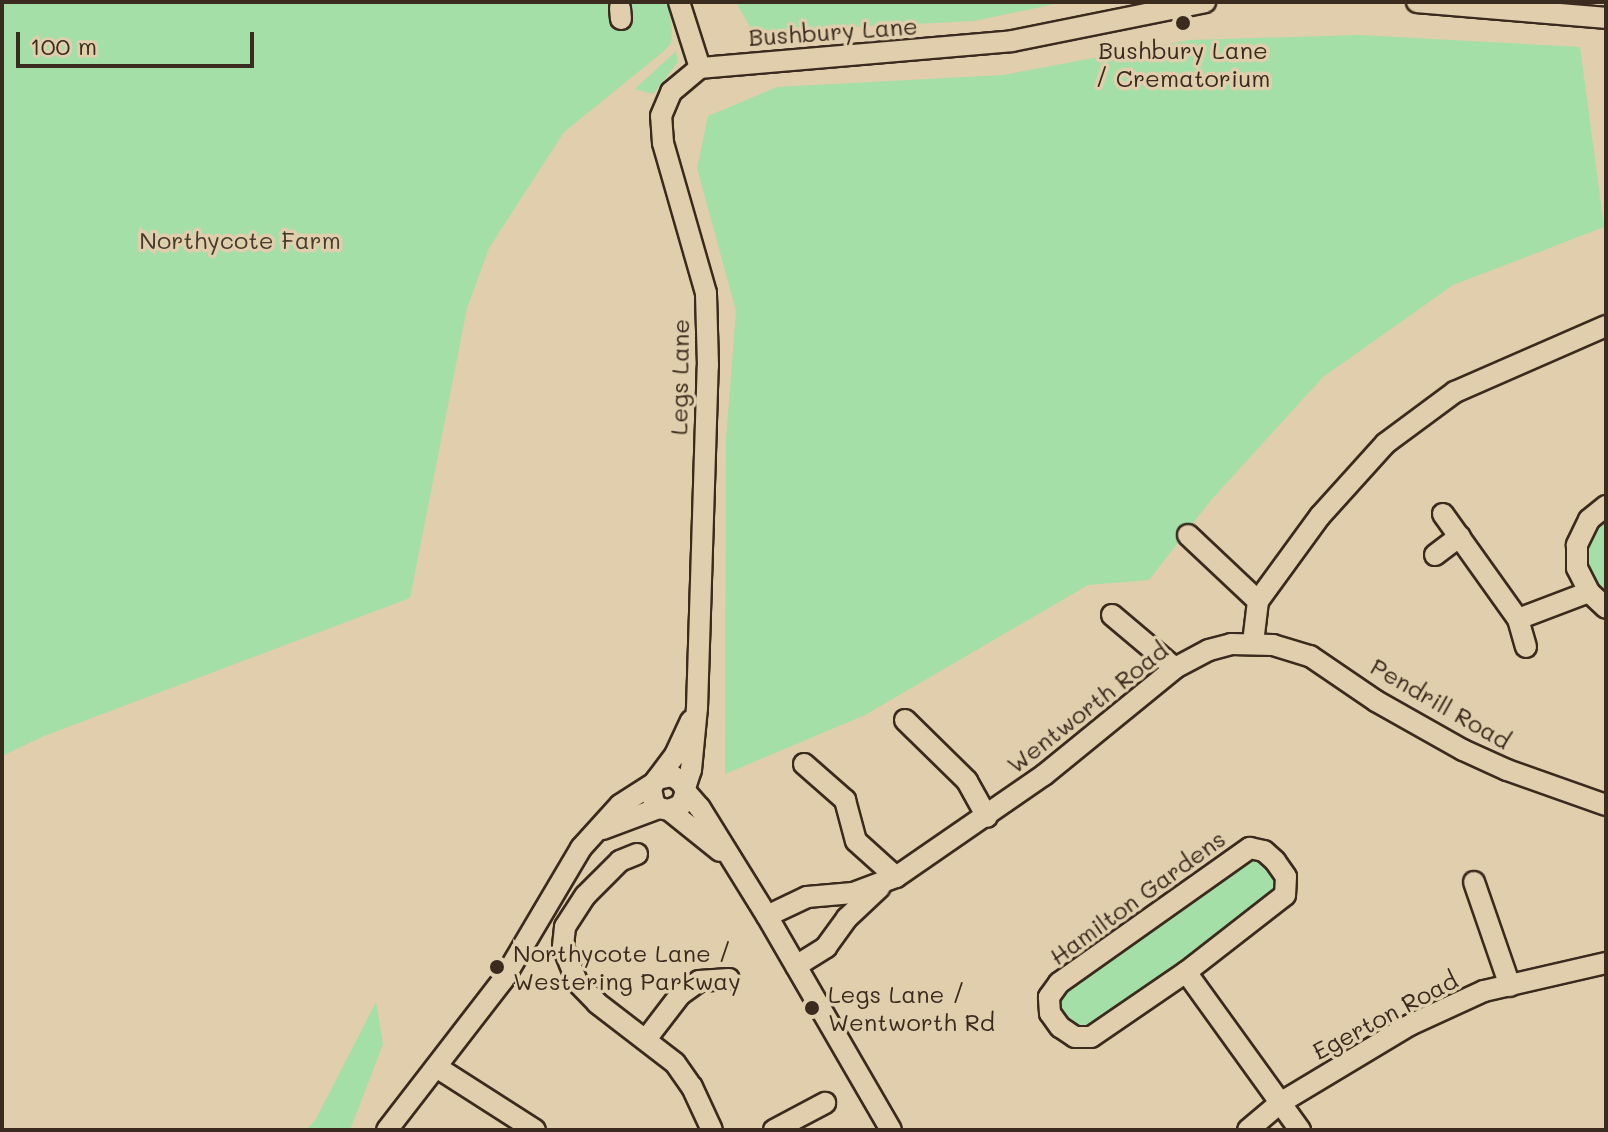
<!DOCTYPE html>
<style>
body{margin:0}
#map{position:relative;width:1608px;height:1132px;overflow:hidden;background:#e0ceac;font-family:Mali,sans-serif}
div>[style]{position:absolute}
.green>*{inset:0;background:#a3dfa6}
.roads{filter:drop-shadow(2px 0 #3b2a1e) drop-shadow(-2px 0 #3b2a1e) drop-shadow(0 2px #3b2a1e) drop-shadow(0 -2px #3b2a1e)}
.minor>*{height:20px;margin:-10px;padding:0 10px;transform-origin:10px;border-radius:10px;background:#e0ceac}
.dots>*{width:22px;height:22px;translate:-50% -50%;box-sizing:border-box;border:4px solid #e0ceac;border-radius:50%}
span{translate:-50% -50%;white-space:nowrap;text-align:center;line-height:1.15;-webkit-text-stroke:7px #e0ceac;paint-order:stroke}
.street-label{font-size:24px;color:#3b2a1e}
.poi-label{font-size:24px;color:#3b2a1e}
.left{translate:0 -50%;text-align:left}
.park-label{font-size:24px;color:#453c2c}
.frame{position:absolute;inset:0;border:4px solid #3b2a1e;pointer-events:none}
.scale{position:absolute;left:16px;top:32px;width:238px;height:36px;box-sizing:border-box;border:4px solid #3b2a1e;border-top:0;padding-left:10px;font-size:24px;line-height:28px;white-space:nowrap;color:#3b2a1e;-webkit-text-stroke:6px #e0ceac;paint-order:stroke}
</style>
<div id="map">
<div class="green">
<i style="clip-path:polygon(2px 2px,668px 2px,672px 30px,671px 43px,664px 51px,564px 132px,489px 248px,467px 308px,410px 598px,44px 736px,2px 756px)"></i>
<i style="clip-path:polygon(736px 2px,1064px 2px,974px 21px,775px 31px,751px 29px)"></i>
<i style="clip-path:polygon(1359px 35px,1580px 47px,1604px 227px,1453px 285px,1323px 377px,1211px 500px,1149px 580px,1088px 585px,865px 715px,725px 774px,726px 440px,736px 311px,697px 168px,708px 116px,777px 87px,1003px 75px,1190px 40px)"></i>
<i style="clip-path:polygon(676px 51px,678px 62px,653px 94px,635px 89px)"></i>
<i style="clip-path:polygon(1606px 517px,1606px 596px,1589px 573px,1588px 550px,1591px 536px)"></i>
<i style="clip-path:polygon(1248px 857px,1261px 858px,1277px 879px,1275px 891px,1085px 1030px,1076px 1028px,1066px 1020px,1056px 1004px,1060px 993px)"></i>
<i style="clip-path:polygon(376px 1002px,383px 1044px,350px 1130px,306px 1130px,316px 1119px)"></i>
</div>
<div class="roads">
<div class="minor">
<i style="left:679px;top:2px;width:69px;rotate:72.3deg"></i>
<i style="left:1417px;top:2px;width:190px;rotate:4.8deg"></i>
<i style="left:620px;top:8px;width:11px;rotate:85deg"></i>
<i style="left:1606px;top:506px;width:22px;rotate:141deg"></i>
<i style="left:1589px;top:520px;width:28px;rotate:116deg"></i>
<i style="left:1577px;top:545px;width:23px;rotate:90deg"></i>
<i style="left:1577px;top:568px;width:27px;rotate:63deg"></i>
<i style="left:1589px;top:592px;width:23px;rotate:43deg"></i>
<i style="left:1443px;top:514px;width:129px;rotate:54.5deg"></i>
<i style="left:1518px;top:619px;width:29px;rotate:74deg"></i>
<i style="left:1188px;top:535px;width:96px;rotate:43.3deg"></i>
<i style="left:1435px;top:555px;width:31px;rotate:-37deg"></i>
<i style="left:1112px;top:615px;width:82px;rotate:40.1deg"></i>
<i style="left:1518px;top:619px;width:76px;rotate:-20.8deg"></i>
<i style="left:1253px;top:643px;width:42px;rotate:-83.2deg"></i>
<i style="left:1258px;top:601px;width:105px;rotate:-53.9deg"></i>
<i style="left:1320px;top:516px;width:98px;rotate:-47.9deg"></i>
<i style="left:1386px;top:443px;width:86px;rotate:-36.5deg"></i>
<i style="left:1455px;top:392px;width:165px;rotate:-23.6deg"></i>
<i style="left:905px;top:720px;width:87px;rotate:44.5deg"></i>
<i style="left:967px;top:781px;width:41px;rotate:60.9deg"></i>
<i style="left:804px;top:764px;width:55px;rotate:41.3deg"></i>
<i style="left:845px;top:800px;width:42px;rotate:75deg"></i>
<i style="left:856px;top:841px;width:54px;rotate:42deg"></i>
<i style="left:657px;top:779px;width:16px;rotate:-11deg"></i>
<i style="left:673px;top:776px;width:11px;rotate:38deg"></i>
<i style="left:682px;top:783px;width:10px;rotate:66deg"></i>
<i style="left:686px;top:792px;width:14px;rotate:111deg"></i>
<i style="left:681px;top:805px;width:13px;rotate:157deg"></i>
<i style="left:669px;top:810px;width:10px;rotate:-169deg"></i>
<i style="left:659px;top:808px;width:7px;rotate:-135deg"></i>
<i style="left:654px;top:803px;width:14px;rotate:-102deg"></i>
<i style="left:651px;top:789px;width:7px;rotate:-63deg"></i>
<i style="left:654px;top:783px;width:35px;rotate:-53deg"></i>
<i style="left:675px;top:755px;width:38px;rotate:-65deg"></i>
<i style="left:685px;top:788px;width:19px;rotate:-72deg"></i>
<i style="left:691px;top:770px;width:62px;rotate:-84.5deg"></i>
<i style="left:697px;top:708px;width:342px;rotate:-88.2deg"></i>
<i style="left:708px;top:366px;width:73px;rotate:-91.6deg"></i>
<i style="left:706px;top:293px;width:156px;rotate:-106deg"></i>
<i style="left:663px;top:143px;width:27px;rotate:-94deg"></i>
<i style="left:661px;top:116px;width:26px;rotate:-67deg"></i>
<i style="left:671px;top:92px;width:38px;rotate:-40deg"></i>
<i style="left:700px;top:68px;width:313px;rotate:-4.9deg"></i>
<i style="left:1012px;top:41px;width:197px;rotate:-11.4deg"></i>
<i style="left:686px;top:792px;width:21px;rotate:49deg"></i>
<i style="left:700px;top:808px;width:127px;rotate:58.2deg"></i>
<i style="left:767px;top:916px;width:247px;rotate:59.9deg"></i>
<i style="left:669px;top:810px;width:65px;rotate:38.8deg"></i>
<i style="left:603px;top:829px;width:60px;rotate:-20.6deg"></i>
<i style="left:1250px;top:848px;width:14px;rotate:12deg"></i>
<i style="left:1264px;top:851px;width:15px;rotate:42deg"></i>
<i style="left:1275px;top:861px;width:19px;rotate:55deg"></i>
<i style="left:1286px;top:877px;width:18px;rotate:93deg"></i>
<i style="left:1285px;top:895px;width:125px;rotate:142.1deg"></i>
<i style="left:1186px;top:972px;width:115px;rotate:145.6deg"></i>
<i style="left:1091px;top:1037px;width:16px;rotate:180deg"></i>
<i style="left:1075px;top:1037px;width:18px;rotate:-146deg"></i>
<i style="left:1060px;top:1027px;width:17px;rotate:-126deg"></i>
<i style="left:1050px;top:1013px;width:16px;rotate:-94deg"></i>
<i style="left:1049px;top:997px;width:17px;rotate:-54deg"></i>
<i style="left:1059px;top:983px;width:234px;rotate:-35.3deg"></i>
<i style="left:637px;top:854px;width:18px;rotate:158deg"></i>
<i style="left:620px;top:861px;width:49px;rotate:135deg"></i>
<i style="left:585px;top:896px;width:37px;rotate:123deg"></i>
<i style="left:565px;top:927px;width:20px;rotate:96deg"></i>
<i style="left:563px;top:947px;width:38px;rotate:68deg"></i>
<i style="left:577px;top:982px;width:29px;rotate:46deg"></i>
<i style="left:597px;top:1003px;width:98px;rotate:37.6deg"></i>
<i style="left:675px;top:1063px;width:29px;rotate:55deg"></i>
<i style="left:692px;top:1087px;width:47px;rotate:65.1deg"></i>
<i style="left:1474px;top:882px;width:110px;rotate:70.9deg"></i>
<i style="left:767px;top:916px;width:44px;rotate:-25.4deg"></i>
<i style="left:807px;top:897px;width:46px;rotate:-5deg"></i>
<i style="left:853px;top:893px;width:46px;rotate:-20.4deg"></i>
<i style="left:896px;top:877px;width:180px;rotate:-34.6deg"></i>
<i style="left:1044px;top:775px;width:169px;rotate:-39.2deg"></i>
<i style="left:1175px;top:668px;width:38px;rotate:-28deg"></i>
<i style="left:1209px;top:650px;width:23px;rotate:-15deg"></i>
<i style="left:1231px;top:644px;width:42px;rotate:1.4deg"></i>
<i style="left:1273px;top:645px;width:39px;rotate:17deg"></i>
<i style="left:1310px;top:656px;width:80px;rotate:34.3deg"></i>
<i style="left:1376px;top:701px;width:100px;rotate:29.4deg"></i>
<i style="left:1463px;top:750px;width:48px;rotate:24.4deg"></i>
<i style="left:1507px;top:770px;width:105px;rotate:19.5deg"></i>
<i style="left:796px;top:966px;width:36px;rotate:-32deg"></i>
<i style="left:826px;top:947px;width:36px;rotate:-54deg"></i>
<i style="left:847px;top:918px;width:45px;rotate:-43.2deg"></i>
<i style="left:1186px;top:972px;width:195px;rotate:54.2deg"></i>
<i style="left:647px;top:1038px;width:54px;rotate:-52.5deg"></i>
<i style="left:680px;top:995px;width:24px;rotate:-36deg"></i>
<i style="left:699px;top:981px;width:30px;rotate:-4deg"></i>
<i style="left:438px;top:1068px;width:115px;rotate:32.6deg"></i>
<i style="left:387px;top:1130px;width:190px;rotate:-52.3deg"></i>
<i style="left:503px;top:980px;width:153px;rotate:-59.4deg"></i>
<i style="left:581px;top:848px;width:58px;rotate:-47.8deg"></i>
<i style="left:620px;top:805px;width:40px;rotate:-32.9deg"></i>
<i style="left:774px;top:1130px;width:58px;rotate:-27.9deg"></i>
<i style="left:1248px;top:1130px;width:42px;rotate:-40.2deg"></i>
<i style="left:1280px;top:1103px;width:152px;rotate:-31deg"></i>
<i style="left:1410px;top:1025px;width:81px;rotate:-24.7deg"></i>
<i style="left:1484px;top:991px;width:125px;rotate:-12.9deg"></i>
</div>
</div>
<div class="dots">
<i style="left:1183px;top:23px;background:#3b2a1e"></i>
<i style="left:497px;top:967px;background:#3b2a1e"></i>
<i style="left:812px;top:1008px;background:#3b2a1e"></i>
</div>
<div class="street-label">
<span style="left:833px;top:31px;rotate:-4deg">Bushbury Lane</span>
<span style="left:679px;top:377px;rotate:-89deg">Legs Lane</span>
<span style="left:1441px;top:703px;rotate:30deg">Pendrill Road</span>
<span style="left:1087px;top:707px;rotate:-38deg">Wentworth Road</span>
<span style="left:1137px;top:897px;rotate:-36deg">Hamilton Gardens</span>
<span style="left:1385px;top:1015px;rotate:-28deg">Egerton Road</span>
</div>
<div class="poi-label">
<span style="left:1183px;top:64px">Bushbury Lane<br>/ Crematorium</span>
<span class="left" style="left:513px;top:967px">Northycote Lane /<br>Westering Parkway</span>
<span class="left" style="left:828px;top:1008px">Legs Lane /<br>Wentworth Rd</span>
</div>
<div class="park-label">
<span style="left:240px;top:240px">Northycote Farm</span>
</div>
<div class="frame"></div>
<div class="scale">100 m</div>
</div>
